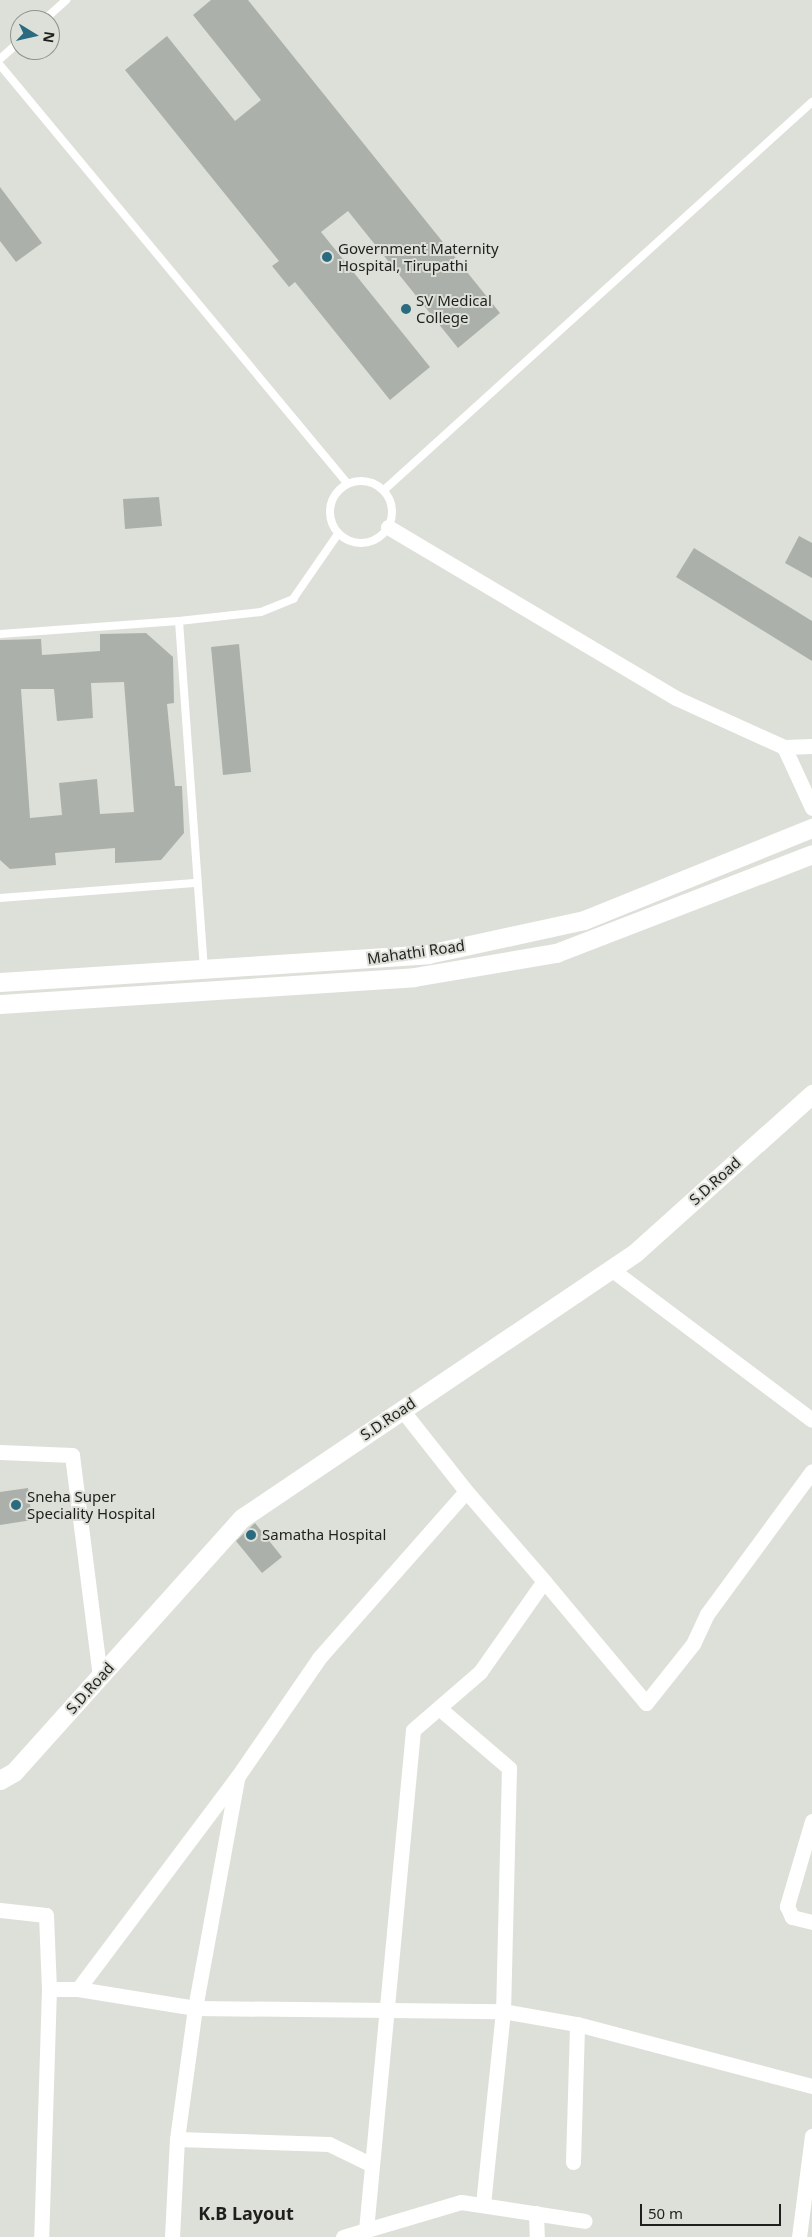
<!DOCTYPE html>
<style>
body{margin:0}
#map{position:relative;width:812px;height:2237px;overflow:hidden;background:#dde0d8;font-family:"Noto Sans",sans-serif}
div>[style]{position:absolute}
.building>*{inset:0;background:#abb0aa}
.service>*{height:8px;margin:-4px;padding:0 4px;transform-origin:4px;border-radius:4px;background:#fff}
.service>.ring{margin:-4px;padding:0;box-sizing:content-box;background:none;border:8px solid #fff;border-radius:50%}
.minor>*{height:15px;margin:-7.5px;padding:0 7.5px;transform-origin:7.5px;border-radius:7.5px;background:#fff}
.tertiary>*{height:19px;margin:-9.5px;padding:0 9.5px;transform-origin:9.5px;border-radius:9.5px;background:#fff}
.dots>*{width:14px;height:14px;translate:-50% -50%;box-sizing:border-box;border:2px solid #dde0d8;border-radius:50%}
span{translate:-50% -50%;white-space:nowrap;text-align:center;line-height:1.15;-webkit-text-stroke:4px #dde0d8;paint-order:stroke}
.poi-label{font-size:15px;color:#1f201d}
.left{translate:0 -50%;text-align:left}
.street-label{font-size:15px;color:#1f201d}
.quarter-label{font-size:18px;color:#1f201d;font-weight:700}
.north{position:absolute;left:10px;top:10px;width:50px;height:50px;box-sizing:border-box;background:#dde0d8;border:1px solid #91938d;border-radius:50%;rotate:99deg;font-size:14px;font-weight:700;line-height:20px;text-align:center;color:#1f201d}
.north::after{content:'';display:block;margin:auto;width:18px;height:22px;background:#2b6b7f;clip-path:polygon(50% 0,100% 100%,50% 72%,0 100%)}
.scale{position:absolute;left:640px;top:2204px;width:141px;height:22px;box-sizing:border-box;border:2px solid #1f201d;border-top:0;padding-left:6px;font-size:15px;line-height:18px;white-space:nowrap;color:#1f201d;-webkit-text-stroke:4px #dde0d8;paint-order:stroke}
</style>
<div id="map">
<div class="building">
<i style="clip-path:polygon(211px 0,248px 0,500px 313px,458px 348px,348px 211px,321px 232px,430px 367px,390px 400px,295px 282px,289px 287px,272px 266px,279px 261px,125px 70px,167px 36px,235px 121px,261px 100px,193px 15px)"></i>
<i style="clip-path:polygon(0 187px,42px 243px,16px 262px,0 241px)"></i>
<i style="clip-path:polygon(159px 497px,162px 526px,125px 529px,123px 499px)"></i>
<i style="clip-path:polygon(799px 536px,812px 543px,812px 578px,785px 563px)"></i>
<i style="clip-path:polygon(694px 548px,812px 621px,812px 661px,676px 577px)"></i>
<i style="clip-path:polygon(evenodd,146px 633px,173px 657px,174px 703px,167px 704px,175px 786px,182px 786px,184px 833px,161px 860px,115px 863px,115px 848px,55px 853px,56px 865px,10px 869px,0 860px,0 640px,41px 639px,42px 655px,100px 651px,100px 634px,146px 633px,124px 682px,134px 812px,100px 814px,97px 779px,59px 783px,62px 815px,30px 818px,21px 689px,54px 689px,57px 721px,93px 718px,91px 683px,124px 682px)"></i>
<i style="clip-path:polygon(239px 644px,251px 772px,223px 775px,211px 647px)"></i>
<i style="clip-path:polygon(28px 1488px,32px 1520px,0 1525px,0 1492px)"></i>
<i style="clip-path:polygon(255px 1523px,282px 1557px,262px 1573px,236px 1541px)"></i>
</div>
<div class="service">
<i style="left:44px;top:20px;width:30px;rotate:-42deg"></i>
<i style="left:0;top:59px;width:27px;rotate:-42deg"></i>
<i style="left:0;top:65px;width:543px;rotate:50.3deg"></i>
<i class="ring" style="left:330px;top:481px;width:54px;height:54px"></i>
<i style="left:384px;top:490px;width:578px;rotate:-42.19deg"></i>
<i style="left:179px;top:621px;width:82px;rotate:-6.3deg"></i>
<i style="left:261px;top:612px;width:35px;rotate:-22deg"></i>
<i style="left:293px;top:599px;width:79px;rotate:-55.3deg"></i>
<i style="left:0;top:634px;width:179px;rotate:-4.2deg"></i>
<i style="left:179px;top:621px;width:349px;rotate:85.9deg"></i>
<i style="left:0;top:898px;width:198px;rotate:-4.4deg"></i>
</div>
<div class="minor">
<i style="left:388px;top:527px;width:335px;rotate:30.7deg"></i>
<i style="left:676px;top:698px;width:119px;rotate:24.4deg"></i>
<i style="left:784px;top:747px;width:28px;rotate:-2deg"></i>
<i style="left:784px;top:747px;width:67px;rotate:65.3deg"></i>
<i style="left:611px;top:1269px;width:251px;rotate:36.9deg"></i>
<i style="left:0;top:1452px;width:72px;rotate:2.4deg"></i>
<i style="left:72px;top:1455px;width:223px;rotate:82.8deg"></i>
<i style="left:544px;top:1581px;width:159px;rotate:50.1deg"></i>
<i style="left:646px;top:1703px;width:75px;rotate:-51.5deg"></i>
<i style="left:693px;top:1644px;width:33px;rotate:-65deg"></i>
<i style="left:707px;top:1614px;width:177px;rotate:-53.7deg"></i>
<i style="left:439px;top:1708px;width:92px;rotate:40.6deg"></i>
<i style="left:509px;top:1768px;width:243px;rotate:91.4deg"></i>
<i style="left:503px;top:2011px;width:195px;rotate:95.9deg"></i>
<i style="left:812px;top:1821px;width:89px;rotate:106.4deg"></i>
<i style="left:787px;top:1906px;width:12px;rotate:66deg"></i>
<i style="left:792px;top:1917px;width:21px;rotate:14deg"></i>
<i style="left:0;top:1910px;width:46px;rotate:6.2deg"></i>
<i style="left:46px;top:1915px;width:74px;rotate:87.7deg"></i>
<i style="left:49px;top:1989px;width:248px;rotate:91.8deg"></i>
<i style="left:49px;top:1989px;width:29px"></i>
<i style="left:78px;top:1989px;width:119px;rotate:9.2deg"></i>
<i style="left:195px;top:2008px;width:308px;rotate:0.6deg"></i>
<i style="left:503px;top:2011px;width:75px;rotate:10deg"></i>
<i style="left:78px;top:1989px;width:266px;rotate:-53.1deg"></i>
<i style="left:238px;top:1776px;width:143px;rotate:-55.5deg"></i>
<i style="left:319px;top:1658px;width:222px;rotate:-48.6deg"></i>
<i style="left:466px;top:1491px;width:103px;rotate:-128.3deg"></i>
<i style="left:177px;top:2139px;width:152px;rotate:1.9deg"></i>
<i style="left:329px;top:2144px;width:48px;rotate:26deg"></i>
<i style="left:573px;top:2162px;width:138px;rotate:-88.3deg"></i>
<i style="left:577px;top:2024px;width:243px;rotate:14.8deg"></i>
<i style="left:536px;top:2213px;width:24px;rotate:88deg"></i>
<i style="left:366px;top:2230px;width:502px;rotate:-84.63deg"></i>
<i style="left:413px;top:1730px;width:89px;rotate:-40.9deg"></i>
<i style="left:480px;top:1672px;width:111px;rotate:-54.9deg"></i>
<i style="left:544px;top:1581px;width:119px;rotate:-130.9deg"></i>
<i style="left:172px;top:2237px;width:98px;rotate:-87.1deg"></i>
<i style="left:177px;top:2139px;width:132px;rotate:-82.2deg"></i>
<i style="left:195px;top:2008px;width:233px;rotate:-79.6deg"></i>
<i style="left:343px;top:2237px;width:123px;rotate:-16.5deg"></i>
<i style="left:461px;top:2202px;width:125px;rotate:8.7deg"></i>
<i style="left:799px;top:2237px;width:102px;rotate:-82.7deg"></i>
</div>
<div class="tertiary">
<i style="left:0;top:982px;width:429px;rotate:-3.7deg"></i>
<i style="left:428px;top:954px;width:160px;rotate:-12.3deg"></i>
<i style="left:584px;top:920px;width:246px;rotate:-22deg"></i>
<i style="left:0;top:1004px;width:415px;rotate:-3.7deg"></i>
<i style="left:414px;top:977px;width:144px;rotate:-9.6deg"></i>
<i style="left:556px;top:953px;width:274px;rotate:-21.1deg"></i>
<i style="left:0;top:1780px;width:16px;rotate:-30deg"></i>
<i style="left:14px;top:1772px;width:341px;rotate:-48.1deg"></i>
<i style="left:242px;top:1518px;width:475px;rotate:-34deg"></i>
<i style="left:636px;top:1252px;width:237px;rotate:-41.9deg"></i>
</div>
<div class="dots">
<i style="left:327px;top:257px;background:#2b6b7f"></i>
<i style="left:406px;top:309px;background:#2b6b7f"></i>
<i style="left:16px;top:1505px;background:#2b6b7f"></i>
<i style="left:251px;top:1535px;background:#2b6b7f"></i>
</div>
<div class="poi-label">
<span class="left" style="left:338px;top:257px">Government Maternity<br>Hospital, Tirupathi</span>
<span class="left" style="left:416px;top:309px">SV Medical<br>College</span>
<span class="left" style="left:27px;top:1505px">Sneha Super<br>Speciality Hospital</span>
<span class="left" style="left:262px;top:1535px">Samatha Hospital</span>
</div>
<div class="street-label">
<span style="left:416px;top:952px;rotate:-8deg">Mahathi Road</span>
<span style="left:715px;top:1181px;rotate:-42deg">S.D.Road</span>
<span style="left:388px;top:1419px;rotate:-34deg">S.D.Road</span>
<span style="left:90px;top:1688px;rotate:-48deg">S.D.Road</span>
</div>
<div class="quarter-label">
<span style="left:246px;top:2213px">K.B Layout</span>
</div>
<div class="north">N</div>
<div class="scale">50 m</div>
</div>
